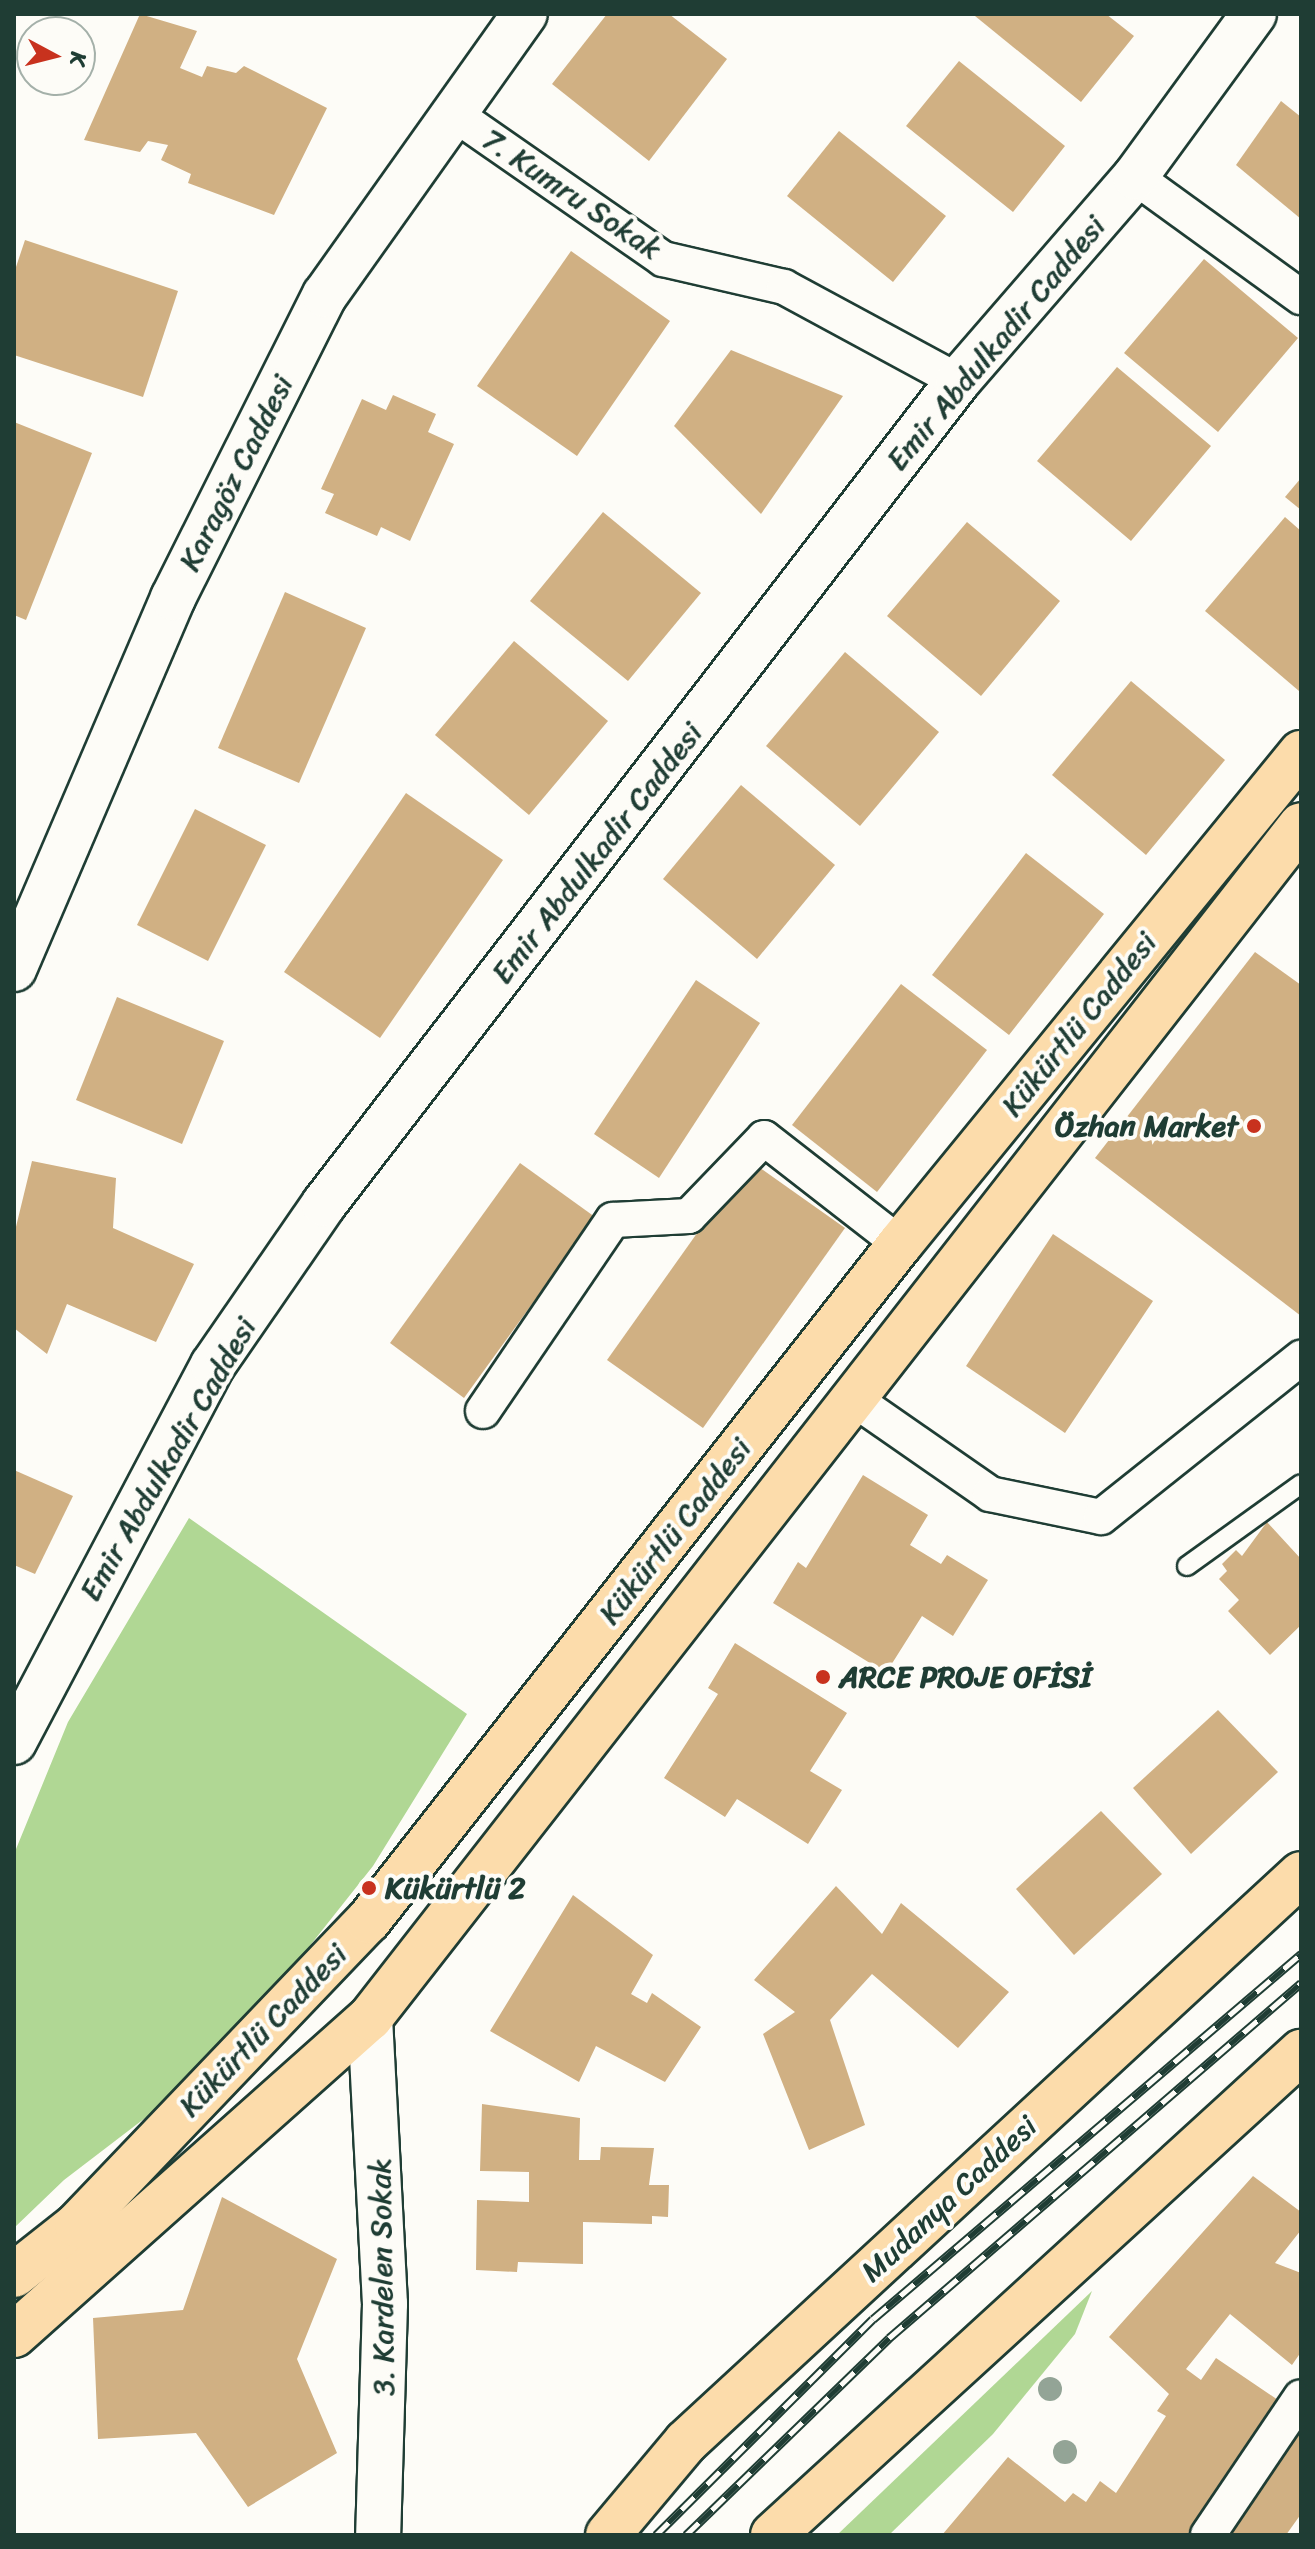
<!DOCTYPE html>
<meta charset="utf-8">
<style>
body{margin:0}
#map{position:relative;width:1315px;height:2549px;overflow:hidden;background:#fdfcf7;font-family:Sriracha,sans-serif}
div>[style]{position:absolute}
.green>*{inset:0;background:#b0d794}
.building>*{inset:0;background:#d0b083}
.roads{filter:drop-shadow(2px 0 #1f3d34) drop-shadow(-2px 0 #1f3d34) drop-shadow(0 2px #1f3d34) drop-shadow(0 -2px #1f3d34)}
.lane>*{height:18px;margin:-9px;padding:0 9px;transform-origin:9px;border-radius:9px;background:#fdfcf7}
.street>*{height:34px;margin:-17px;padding:0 17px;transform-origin:17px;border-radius:17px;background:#fdfcf7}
.secondary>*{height:44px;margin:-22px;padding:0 22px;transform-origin:22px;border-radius:22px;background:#fdfcf7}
.primary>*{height:44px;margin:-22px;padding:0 22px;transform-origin:22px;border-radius:22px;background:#fcdcab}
.highway>*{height:44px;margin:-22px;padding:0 22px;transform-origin:22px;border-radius:22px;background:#fcdcab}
.rail>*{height:9px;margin-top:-4.5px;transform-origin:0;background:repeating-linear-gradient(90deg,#fdfcf7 0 18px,#1f3d34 0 36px);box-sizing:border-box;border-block:2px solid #1f3d34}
.trees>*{width:24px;height:24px;margin:-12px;border-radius:50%;background:#93a496}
.dots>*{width:22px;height:22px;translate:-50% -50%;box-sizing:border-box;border:4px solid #fdfcf7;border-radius:50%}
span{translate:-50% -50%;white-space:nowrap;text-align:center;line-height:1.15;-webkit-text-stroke:8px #fdfcf7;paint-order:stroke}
.street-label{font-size:30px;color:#1f3d34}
.poi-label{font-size:30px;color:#1f3d34;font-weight:700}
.right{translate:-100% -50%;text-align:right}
.left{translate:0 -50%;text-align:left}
.frame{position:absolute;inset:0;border:16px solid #1f3d34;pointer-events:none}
.north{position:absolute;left:16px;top:16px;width:80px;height:80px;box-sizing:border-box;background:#fdfcf7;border:2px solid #a4b0a9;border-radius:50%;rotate:97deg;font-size:22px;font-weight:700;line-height:32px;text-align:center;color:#1f3d34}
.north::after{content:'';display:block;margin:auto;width:28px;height:36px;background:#c8321e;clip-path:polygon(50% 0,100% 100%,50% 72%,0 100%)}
</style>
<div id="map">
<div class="green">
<i style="clip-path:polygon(189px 1518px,467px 1714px,373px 1866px,217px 2063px,64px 2180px,14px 2228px,14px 1854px,68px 1722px)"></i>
<i style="clip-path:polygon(1092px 2291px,1075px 2334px,993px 2434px,889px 2535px,837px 2535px)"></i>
</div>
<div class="building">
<i style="clip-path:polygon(140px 14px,197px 31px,180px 68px,202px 77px,207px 66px,236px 73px,244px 66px,327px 108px,274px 215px,188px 183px,191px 174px,161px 160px,168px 145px,148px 141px,140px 152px,84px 140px)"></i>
<i style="clip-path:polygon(607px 14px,669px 14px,727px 59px,649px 161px,552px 84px)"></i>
<i style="clip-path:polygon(1106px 14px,1134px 36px,1081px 102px,975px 16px)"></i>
<i style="clip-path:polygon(959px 61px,1065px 146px,1013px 212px,906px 126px)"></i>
<i style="clip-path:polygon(1281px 101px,1301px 117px,1301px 219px,1236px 165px)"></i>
<i style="clip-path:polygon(839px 131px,946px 216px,893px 282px,787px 196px)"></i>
<i style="clip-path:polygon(25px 240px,178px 291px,143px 397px,14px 355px,14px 273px)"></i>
<i style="clip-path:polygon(571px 251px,670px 321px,577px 456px,477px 386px)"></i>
<i style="clip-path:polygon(1204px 259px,1298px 338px,1218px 432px,1124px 353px)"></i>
<i style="clip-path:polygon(731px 350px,843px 396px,761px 514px,674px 426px)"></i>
<i style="clip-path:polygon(1117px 367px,1211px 446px,1131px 541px,1037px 461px)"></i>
<i style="clip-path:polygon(393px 395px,436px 414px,428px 432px,454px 444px,410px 541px,381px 527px,377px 536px,325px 513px,334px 494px,321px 489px,362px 399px,386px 410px)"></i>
<i style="clip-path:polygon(14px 422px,92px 453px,26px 620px,14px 615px)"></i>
<i style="clip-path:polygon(1301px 478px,1301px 510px,1285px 497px)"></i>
<i style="clip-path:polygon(603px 512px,701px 593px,628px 681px,530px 601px)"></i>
<i style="clip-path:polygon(1285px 517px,1301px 531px,1299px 691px,1205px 611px)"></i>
<i style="clip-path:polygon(967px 522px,1060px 601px,981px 696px,887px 616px)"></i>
<i style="clip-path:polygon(285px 592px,366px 628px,299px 783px,218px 748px)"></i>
<i style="clip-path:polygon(514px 641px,608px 721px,529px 815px,435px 735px)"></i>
<i style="clip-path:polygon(845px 652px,939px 732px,860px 826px,766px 746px)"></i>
<i style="clip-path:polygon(1131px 681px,1225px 760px,1146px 855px,1052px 775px)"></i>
<i style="clip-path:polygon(741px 785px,835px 865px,757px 959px,663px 879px)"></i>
<i style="clip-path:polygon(406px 793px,503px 860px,380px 1038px,284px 972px)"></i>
<i style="clip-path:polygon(195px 809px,266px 845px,208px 961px,137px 925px)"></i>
<i style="clip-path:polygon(1026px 853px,1104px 914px,1009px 1035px,932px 975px)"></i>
<i style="clip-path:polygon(1255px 952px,1301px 985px,1301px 1316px,1095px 1158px)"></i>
<i style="clip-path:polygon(696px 980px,760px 1023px,659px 1178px,594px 1134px)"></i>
<i style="clip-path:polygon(901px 984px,987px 1050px,877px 1192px,792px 1125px)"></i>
<i style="clip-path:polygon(117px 997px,224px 1041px,182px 1144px,76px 1100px)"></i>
<i style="clip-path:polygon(749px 1160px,845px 1228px,703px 1428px,607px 1360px)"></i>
<i style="clip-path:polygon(32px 1161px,116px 1178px,113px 1228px,194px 1264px,156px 1342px,67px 1304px,47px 1354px,14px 1328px,14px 1235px)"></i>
<i style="clip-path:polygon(520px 1163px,595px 1217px,464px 1398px,390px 1343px)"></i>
<i style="clip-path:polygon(1053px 1234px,1153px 1301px,1065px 1433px,966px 1366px)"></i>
<i style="clip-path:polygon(14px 1470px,73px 1496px,35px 1574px,14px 1565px)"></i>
<i style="clip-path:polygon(863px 1475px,928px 1515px,910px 1545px,941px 1564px,947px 1555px,988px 1580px,953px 1636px,922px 1616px,886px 1673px,773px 1603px,798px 1562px,806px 1568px)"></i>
<i style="clip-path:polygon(1267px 1522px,1301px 1559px,1301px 1625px,1270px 1655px,1228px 1611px,1239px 1600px,1219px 1579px,1227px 1571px,1222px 1564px,1236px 1550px,1242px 1556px)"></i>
<i style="clip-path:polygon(735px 1643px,847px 1713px,810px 1771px,842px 1790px,808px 1844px,737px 1799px,725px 1817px,664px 1778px,718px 1694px,708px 1688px)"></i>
<i style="clip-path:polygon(1218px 1710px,1278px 1772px,1191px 1854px,1133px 1788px)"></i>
<i style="clip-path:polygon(1101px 1811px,1162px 1874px,1074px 1955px,1016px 1889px)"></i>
<i style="clip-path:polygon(836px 1886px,882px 1934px,901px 1903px,1009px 1992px,958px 2048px,872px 1974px,830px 2020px,865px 2125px,809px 2150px,763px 2034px,795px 2012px,754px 1980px)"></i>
<i style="clip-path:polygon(573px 1895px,653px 1955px,631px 1994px,647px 2003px,652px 1993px,701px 2027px,665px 2082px,596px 2046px,579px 2082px,490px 2031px)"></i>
<i style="clip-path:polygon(482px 2104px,580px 2118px,579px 2160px,600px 2160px,601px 2147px,654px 2148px,649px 2185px,669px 2185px,668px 2217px,652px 2216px,652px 2224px,583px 2222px,583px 2264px,518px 2262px,517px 2272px,476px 2270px,477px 2200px,529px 2202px,529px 2172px,480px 2171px)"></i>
<i style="clip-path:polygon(1253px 2176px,1301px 2212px,1301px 2230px,1275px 2263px,1301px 2273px,1301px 2352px,1292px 2365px,1230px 2314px,1186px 2369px,1201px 2380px,1216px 2358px,1278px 2400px,1187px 2535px,942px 2535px,1008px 2457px,1065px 2502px,1073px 2493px,1086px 2502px,1100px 2481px,1116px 2493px,1166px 2416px,1157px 2411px,1169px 2394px,1109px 2337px)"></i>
<i style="clip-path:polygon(222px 2197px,337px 2259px,297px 2359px,337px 2453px,248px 2507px,196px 2433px,98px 2439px,93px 2318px,183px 2310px)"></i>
<i style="clip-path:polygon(1301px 2425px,1301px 2514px,1286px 2535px,1228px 2535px)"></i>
</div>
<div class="roads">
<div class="lane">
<i style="left:1187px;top:1566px;width:140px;rotate:-35.7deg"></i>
</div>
<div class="street">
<i style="left:453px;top:113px;width:256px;rotate:34.8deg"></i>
<i style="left:663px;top:259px;width:124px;rotate:13deg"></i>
<i style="left:784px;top:287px;width:198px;rotate:28.4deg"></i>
<i style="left:1135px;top:177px;width:205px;rotate:35.9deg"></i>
<i style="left:852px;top:1398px;width:168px;rotate:34.8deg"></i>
<i style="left:990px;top:1494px;width:113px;rotate:11.7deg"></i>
<i style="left:1101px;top:1517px;width:256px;rotate:-38.5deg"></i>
<i style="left:483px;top:1411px;width:231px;rotate:-55.8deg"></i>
<i style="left:613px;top:1220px;width:76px;rotate:-3deg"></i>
<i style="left:689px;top:1216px;width:108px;rotate:-46.1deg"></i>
<i style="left:764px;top:1138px;width:172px;rotate:37.9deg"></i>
<i style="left:1208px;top:2535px;width:166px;rotate:-56deg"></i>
</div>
<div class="secondary">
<i style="left:14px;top:969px;width:404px;rotate:-66.8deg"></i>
<i style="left:173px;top:598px;width:339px;rotate:-63.4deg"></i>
<i style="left:325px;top:295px;width:345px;rotate:-54.6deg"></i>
<i style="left:14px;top:1742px;width:426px;rotate:-62.2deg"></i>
<i style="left:213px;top:1365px;width:196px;rotate:-55.4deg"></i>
<i style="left:324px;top:1204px;width:1039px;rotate:-52.39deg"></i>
<i style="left:958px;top:381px;width:270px;rotate:-49.1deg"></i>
<i style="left:1135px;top:177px;width:202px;rotate:-53.9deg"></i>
<i style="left:370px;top:2018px;width:286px;rotate:87deg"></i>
<i style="left:385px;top:2304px;width:231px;rotate:91.7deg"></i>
</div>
<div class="primary">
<i style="left:14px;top:2275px;width:80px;rotate:-38.4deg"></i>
<i style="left:77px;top:2225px;width:421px;rotate:-46.3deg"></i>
<i style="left:368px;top:1921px;width:861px;rotate:-51.84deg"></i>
<i style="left:900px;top:1244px;width:634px;rotate:-50.76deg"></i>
<i style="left:14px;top:2335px;width:477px;rotate:-41.7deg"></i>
<i style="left:370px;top:2018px;width:1513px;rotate:-52.03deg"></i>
</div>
<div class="highway">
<i style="left:608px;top:2535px;width:121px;rotate:-50deg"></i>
<i style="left:686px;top:2442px;width:837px;rotate:-42.72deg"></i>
<i style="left:773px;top:2535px;width:716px;rotate:-42.45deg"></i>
</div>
</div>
<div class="rail">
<i style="left:656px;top:2535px;width:306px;rotate:-44.9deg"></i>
<i style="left:873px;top:2319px;width:563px;rotate:-40.46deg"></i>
<i style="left:686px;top:2535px;width:283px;rotate:-44.1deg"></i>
<i style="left:889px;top:2338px;width:544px;rotate:-40.75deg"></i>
</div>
<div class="trees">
<i style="left:1050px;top:2389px"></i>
<i style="left:1065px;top:2452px"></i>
</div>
<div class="dots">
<i style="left:1254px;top:1126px;background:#c8321e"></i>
<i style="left:823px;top:1677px;background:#c8321e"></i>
<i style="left:369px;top:1888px;background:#c8321e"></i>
</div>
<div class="street-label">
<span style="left:572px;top:194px;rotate:34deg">7. Kumru Sokak</span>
<span style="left:996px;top:343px;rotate:-50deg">Emir Abdulkadir Caddesi</span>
<span style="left:236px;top:473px;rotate:-63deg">Karagöz Caddesi</span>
<span style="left:597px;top:853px;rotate:-52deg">Emir Abdulkadir Caddesi</span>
<span style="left:1079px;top:1024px;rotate:-51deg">Kükürtlü Caddesi</span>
<span style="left:168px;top:1459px;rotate:-60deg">Emir Abdulkadir Caddesi</span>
<span style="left:675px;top:1531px;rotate:-52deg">Kükürtlü Caddesi</span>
<span style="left:263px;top:2030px;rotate:-46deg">Kükürtlü Caddesi</span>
<span style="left:949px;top:2199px;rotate:-43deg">Mudanya Caddesi</span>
<span style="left:382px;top:2277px;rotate:-91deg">3. Kardelen Sokak</span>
</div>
<div class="poi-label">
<span class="right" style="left:1238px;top:1126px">Özhan Market</span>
<span class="left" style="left:839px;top:1677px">ARCE PROJE OFİSİ</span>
<span class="left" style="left:385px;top:1888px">Kükürtlü 2</span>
</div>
<div class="frame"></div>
<div class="north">K</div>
</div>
